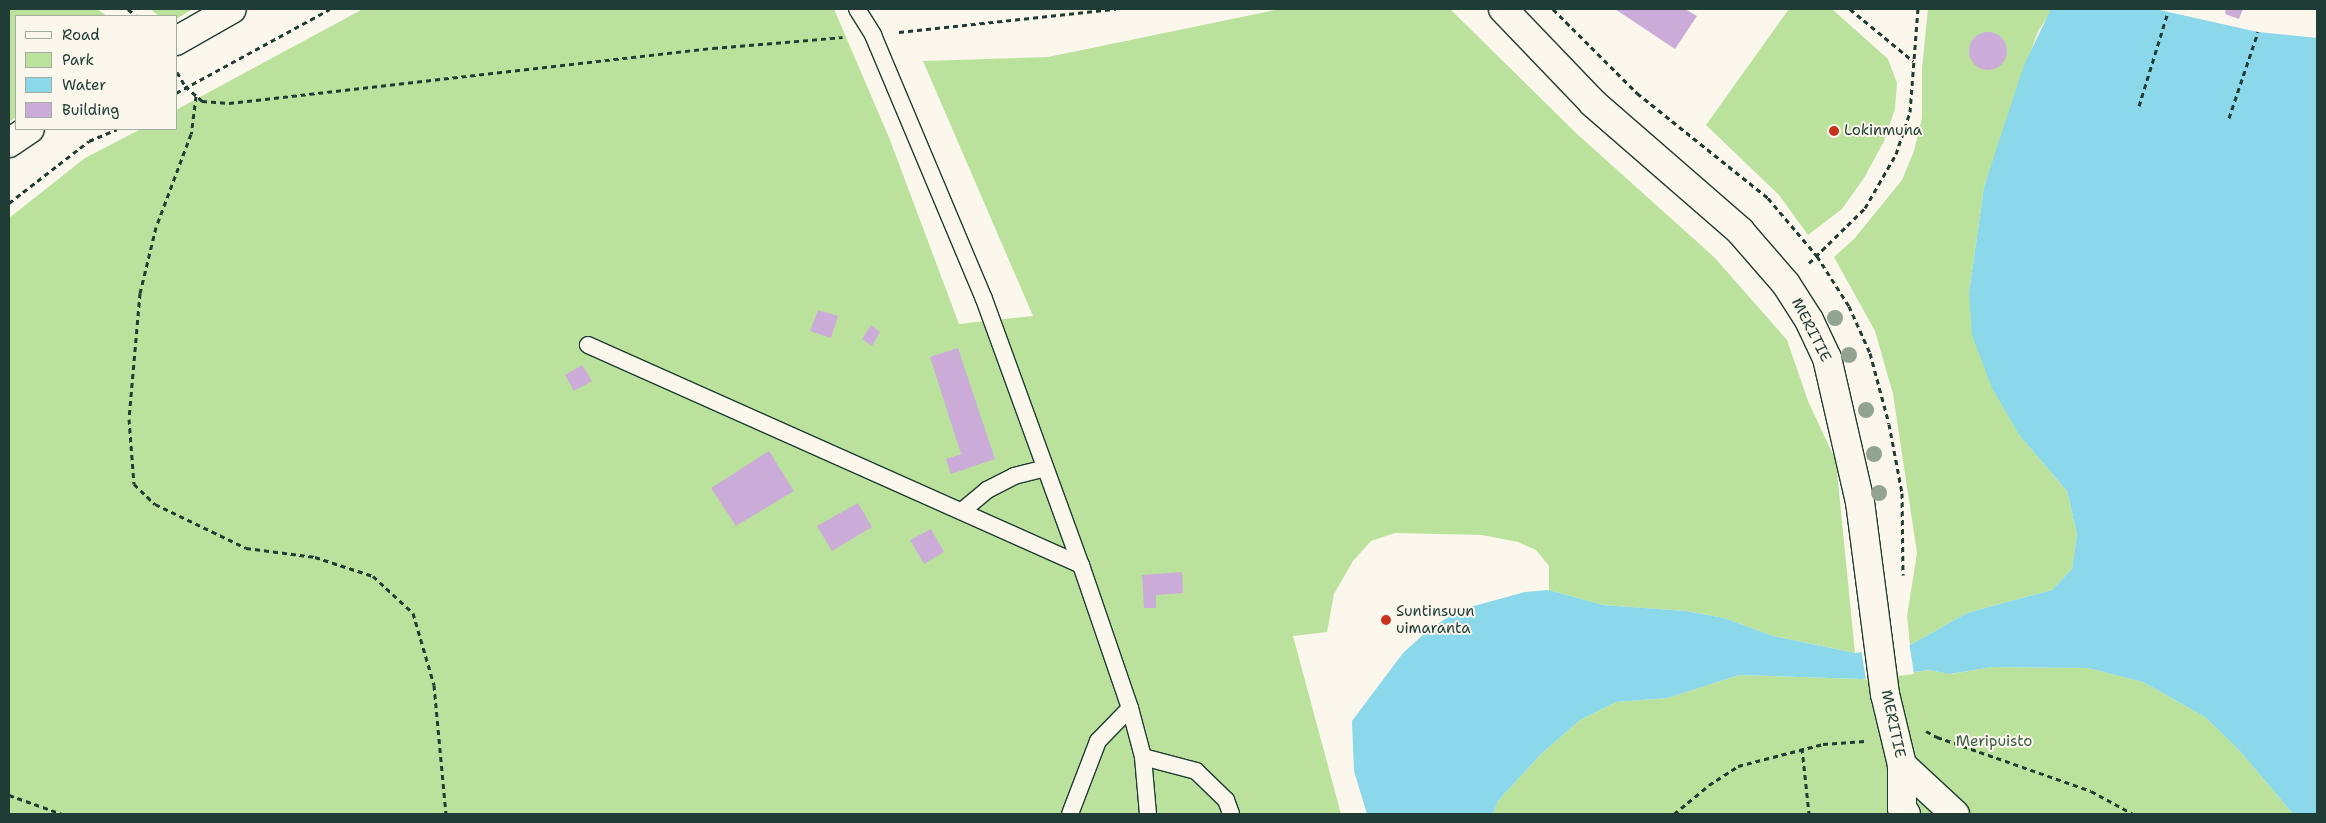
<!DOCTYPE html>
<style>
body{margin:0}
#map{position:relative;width:2326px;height:823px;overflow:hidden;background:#fbf7ec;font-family:"Shantell Sans",sans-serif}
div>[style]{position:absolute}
.green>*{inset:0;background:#bbe29d}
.water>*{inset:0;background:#8bd8eb}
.pier>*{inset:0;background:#fbf7ec}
.building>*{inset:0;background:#cbacd8}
.round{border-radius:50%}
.path>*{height:3px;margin-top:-1.5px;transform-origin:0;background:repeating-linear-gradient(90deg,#1f3d34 0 5px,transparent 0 9px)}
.roads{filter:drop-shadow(1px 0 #1f3d34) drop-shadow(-1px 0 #1f3d34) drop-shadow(0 1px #1f3d34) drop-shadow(0 -1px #1f3d34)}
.service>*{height:16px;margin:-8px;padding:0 8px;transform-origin:8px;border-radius:8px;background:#fbf7ec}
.minor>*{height:28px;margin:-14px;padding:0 14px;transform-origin:14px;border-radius:14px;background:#fbf7ec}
.tertiary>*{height:28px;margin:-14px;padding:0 14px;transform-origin:14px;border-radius:14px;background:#fbf7ec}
.trees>*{width:16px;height:16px;margin:-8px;border-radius:50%;background:#93a392}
.dots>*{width:14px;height:14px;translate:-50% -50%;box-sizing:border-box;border:2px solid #fbf7ec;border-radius:50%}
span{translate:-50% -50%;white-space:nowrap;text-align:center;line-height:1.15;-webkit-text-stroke:4px #fbf7ec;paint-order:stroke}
.poi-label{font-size:15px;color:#1f3d34}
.left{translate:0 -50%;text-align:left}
.street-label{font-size:15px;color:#1f3d34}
.park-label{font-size:15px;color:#3e5e49}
.frame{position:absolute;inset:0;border:10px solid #1f3d34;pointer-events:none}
.legend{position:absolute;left:15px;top:15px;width:162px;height:115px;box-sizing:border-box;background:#fbf7ec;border:1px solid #a3ada2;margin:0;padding:6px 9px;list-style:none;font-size:15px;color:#1f3d34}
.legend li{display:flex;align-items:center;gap:10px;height:25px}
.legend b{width:25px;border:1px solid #a3ada2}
</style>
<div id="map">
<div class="green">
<i style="clip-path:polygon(9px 9px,97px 9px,107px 16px,16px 16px,16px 117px,9px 122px)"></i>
<i style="clip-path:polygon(150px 9px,193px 9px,176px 19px,159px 16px)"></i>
<i style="clip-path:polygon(363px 9px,834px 9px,890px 140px,959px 324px,1033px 316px,923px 61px,1048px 57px,1280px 9px,1450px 9px,1576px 133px,1714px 257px,1787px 340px,1808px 401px,1836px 461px,1855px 653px,1773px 636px,1724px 618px,1686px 611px,1603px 605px,1549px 590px,1549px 566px,1536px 550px,1518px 542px,1482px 535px,1395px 533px,1371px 541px,1353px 561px,1334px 594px,1327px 632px,1293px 636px,1341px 814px,9px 814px,9px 218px,85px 158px,141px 129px,176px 129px,176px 110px)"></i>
<i style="clip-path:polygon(1789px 9px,1832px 9px,1888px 59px,1897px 83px,1895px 109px,1884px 141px,1864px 178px,1842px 209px,1808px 235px,1779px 195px,1706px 125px)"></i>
<i style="clip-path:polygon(1928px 9px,2053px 9px,2038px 31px,1984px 187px,1969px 293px,2020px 436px,2067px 491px,2077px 534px,2072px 569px,2052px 590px,1967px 613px,1910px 645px,1907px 616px,1917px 553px,1893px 394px,1875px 331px,1834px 257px,1854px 239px,1902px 180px,1914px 151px,1922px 118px,1922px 68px)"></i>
<i style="clip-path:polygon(1992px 667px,2088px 668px,2143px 682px,2205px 717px,2240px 751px,2293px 814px,1493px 814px,1498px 801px,1540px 755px,1580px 720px,1616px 702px,1668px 698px,1739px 675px,1861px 679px,1929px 670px,1951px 674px)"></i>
</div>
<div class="water">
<i style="clip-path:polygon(2051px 9px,2155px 9px,2258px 32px,2317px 38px,2317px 814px,2293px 814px,2240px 751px,2205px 717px,2143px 682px,2088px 668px,1992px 667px,1950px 674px,1929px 670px,1861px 679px,1739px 675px,1668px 698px,1616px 702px,1580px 720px,1540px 755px,1498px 801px,1493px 814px,1367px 814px,1354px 771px,1352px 721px,1403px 653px,1427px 631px,1459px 610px,1525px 592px,1549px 590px,1603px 605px,1686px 611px,1724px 618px,1773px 636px,1855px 653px,1910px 645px,1967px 613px,2052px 590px,2072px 569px,2077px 534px,2067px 491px,2020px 436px,1992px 388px,1972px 335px,1969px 293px,1984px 187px,2024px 65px)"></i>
</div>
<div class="pier">
<i style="clip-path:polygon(1909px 642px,1914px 674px,1866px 680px,1861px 649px)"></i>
</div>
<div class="building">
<i style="clip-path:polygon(1615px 9px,1685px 9px,1697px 16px,1675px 49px)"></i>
<i style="clip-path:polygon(2226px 9px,2243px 9px,2239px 19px,2225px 14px)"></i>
<i class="round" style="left:1969px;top:32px;width:38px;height:38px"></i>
<i style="clip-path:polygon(818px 310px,838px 316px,831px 338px,810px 331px)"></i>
<i style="clip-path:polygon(871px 325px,880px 332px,872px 346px,862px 339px)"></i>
<i style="clip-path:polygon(958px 348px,995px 459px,951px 474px,946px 459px,961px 454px,930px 357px)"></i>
<i style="clip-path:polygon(582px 365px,592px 381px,574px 391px,565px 375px)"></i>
<i style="clip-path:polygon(769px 451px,794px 491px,736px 526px,711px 488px)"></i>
<i style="clip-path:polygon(858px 503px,872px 527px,832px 551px,817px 526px)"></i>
<i style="clip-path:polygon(931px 529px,944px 552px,924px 564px,910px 540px)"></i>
<i style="clip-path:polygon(1182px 572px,1183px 593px,1156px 595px,1156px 608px,1144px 608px,1142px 575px)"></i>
</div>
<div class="path">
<i style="left:128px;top:9px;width:11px;rotate:41deg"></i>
<i style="left:1553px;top:9px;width:119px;rotate:45deg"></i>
<i style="left:1637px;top:93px;width:168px;rotate:38.7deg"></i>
<i style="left:1768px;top:198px;width:76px;rotate:49.8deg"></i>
<i style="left:1817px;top:256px;width:59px;rotate:57.4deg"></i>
<i style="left:1849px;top:306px;width:51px;rotate:65.9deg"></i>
<i style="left:1870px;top:353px;width:73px;rotate:75deg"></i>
<i style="left:1889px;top:424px;width:70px;rotate:79.3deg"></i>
<i style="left:1902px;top:493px;width:82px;rotate:89.3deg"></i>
<i style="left:1850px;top:9px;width:82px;rotate:39.5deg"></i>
<i style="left:899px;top:32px;width:218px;rotate:-6.1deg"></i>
<i style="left:177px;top:72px;width:16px;rotate:60deg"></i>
<i style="left:185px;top:86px;width:23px;rotate:41deg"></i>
<i style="left:202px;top:101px;width:27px;rotate:4deg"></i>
<i style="left:229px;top:103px;width:487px;rotate:-6.5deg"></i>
<i style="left:713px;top:48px;width:130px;rotate:-4.8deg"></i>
<i style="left:176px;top:93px;width:175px;rotate:-28.6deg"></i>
<i style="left:196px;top:96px;width:38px;rotate:97deg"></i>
<i style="left:191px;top:134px;width:99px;rotate:110.6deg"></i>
<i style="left:156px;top:227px;width:68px;rotate:103.6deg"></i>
<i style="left:140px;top:293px;width:126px;rotate:95deg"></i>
<i style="left:129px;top:419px;width:65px;rotate:85.6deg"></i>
<i style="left:134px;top:484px;width:29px;rotate:44deg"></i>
<i style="left:155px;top:504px;width:101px;rotate:25.8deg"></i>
<i style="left:246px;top:548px;width:70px;rotate:7.4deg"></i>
<i style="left:315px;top:557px;width:61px;rotate:18.1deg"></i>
<i style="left:373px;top:576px;width:54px;rotate:42.8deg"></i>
<i style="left:413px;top:613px;width:75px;rotate:73.7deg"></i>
<i style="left:434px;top:685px;width:130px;rotate:84.7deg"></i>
<i style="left:2139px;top:106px;width:98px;rotate:-72.9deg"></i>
<i style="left:2229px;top:118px;width:91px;rotate:-71.4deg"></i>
<i style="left:9px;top:203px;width:101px;rotate:-37.8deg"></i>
<i style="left:89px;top:141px;width:30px;rotate:-23deg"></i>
<i style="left:1809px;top:263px;width:78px;rotate:-44.5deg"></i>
<i style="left:1865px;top:208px;width:62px;rotate:-60.1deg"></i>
<i style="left:1896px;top:154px;width:44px;rotate:-71.6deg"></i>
<i style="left:1910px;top:112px;width:103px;rotate:-85.6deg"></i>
<i style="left:1926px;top:731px;width:13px;rotate:29deg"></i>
<i style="left:1937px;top:737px;width:163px;rotate:19.3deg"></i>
<i style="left:2091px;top:791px;width:48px;rotate:28.7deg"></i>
<i style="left:1802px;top:748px;width:66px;rotate:83.9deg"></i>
<i style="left:9px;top:795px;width:56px;rotate:19.7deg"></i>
<i style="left:1674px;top:814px;width:45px;rotate:-39.6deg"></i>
<i style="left:1709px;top:785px;width:35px;rotate:-33deg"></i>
<i style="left:1738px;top:766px;width:88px;rotate:-14.5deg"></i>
<i style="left:1823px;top:744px;width:42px;rotate:-4.1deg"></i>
</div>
<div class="roads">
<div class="service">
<i style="left:857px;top:9px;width:31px;rotate:58deg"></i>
<i style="left:873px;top:35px;width:286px;rotate:67.2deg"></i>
<i style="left:984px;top:299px;width:283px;rotate:70deg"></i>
<i style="left:1081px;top:565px;width:151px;rotate:71.1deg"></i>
<i style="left:1130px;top:708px;width:51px;rotate:75.1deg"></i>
<i style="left:1143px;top:757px;width:57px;rotate:85deg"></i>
<i style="left:588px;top:345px;width:540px;rotate:24.05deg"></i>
<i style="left:962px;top:511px;width:33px;rotate:-40deg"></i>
<i style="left:987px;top:490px;width:30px;rotate:-27deg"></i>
<i style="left:1014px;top:476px;width:32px;rotate:-14deg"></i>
<i style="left:1143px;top:757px;width:55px;rotate:14.8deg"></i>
<i style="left:1196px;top:771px;width:42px;rotate:44deg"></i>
<i style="left:1226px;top:800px;width:15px;rotate:70deg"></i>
<i style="left:1070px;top:814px;width:78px;rotate:-69deg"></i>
<i style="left:1098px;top:741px;width:46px;rotate:-45.9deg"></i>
</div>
<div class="minor">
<i style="left:1503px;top:9px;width:130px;rotate:46.2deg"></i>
<i style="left:1593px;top:103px;width:195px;rotate:41deg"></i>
<i style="left:1740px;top:231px;width:70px;rotate:49deg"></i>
<i style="left:1786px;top:284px;width:43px;rotate:57.4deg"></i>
<i style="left:1809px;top:320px;width:42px;rotate:64.7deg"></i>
<i style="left:1827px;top:358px;width:148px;rotate:77.1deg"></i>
<i style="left:1860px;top:502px;width:194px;rotate:82.6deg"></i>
<i style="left:1885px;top:694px;width:73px;rotate:76.5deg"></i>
<i style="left:1902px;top:765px;width:43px;rotate:90deg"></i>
<i style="left:1902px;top:808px;width:7px;rotate:56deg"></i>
<i style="left:1902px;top:765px;width:72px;rotate:42.8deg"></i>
</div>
<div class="tertiary">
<i style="left:176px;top:41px;width:64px;rotate:-29.7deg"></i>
<i style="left:9px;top:143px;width:25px;rotate:-34deg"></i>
</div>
</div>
<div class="trees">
<i style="left:1835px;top:318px"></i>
<i style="left:1849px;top:355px"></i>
<i style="left:1866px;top:410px"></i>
<i style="left:1874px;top:454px"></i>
<i style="left:1879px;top:493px"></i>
</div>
<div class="dots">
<i style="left:1834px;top:131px;background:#c8321e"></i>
<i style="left:1386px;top:620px;background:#c8321e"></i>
</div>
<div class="poi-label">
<span class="left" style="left:1844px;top:131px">Lokinmuna</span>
<span class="left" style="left:1396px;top:620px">Suntinsuun<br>uimaranta</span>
</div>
<div class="street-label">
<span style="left:1811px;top:330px;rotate:63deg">MERITIE</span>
<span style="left:1893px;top:724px;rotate:78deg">MERITIE</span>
</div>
<div class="park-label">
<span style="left:1994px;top:742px">Meripuisto</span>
</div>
<div class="frame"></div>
<ul class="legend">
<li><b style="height:6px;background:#fbf7ec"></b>Road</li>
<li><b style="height:14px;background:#bbe29d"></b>Park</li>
<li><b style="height:14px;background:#8bd8eb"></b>Water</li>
<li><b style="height:14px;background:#cbacd8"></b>Building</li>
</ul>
</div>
